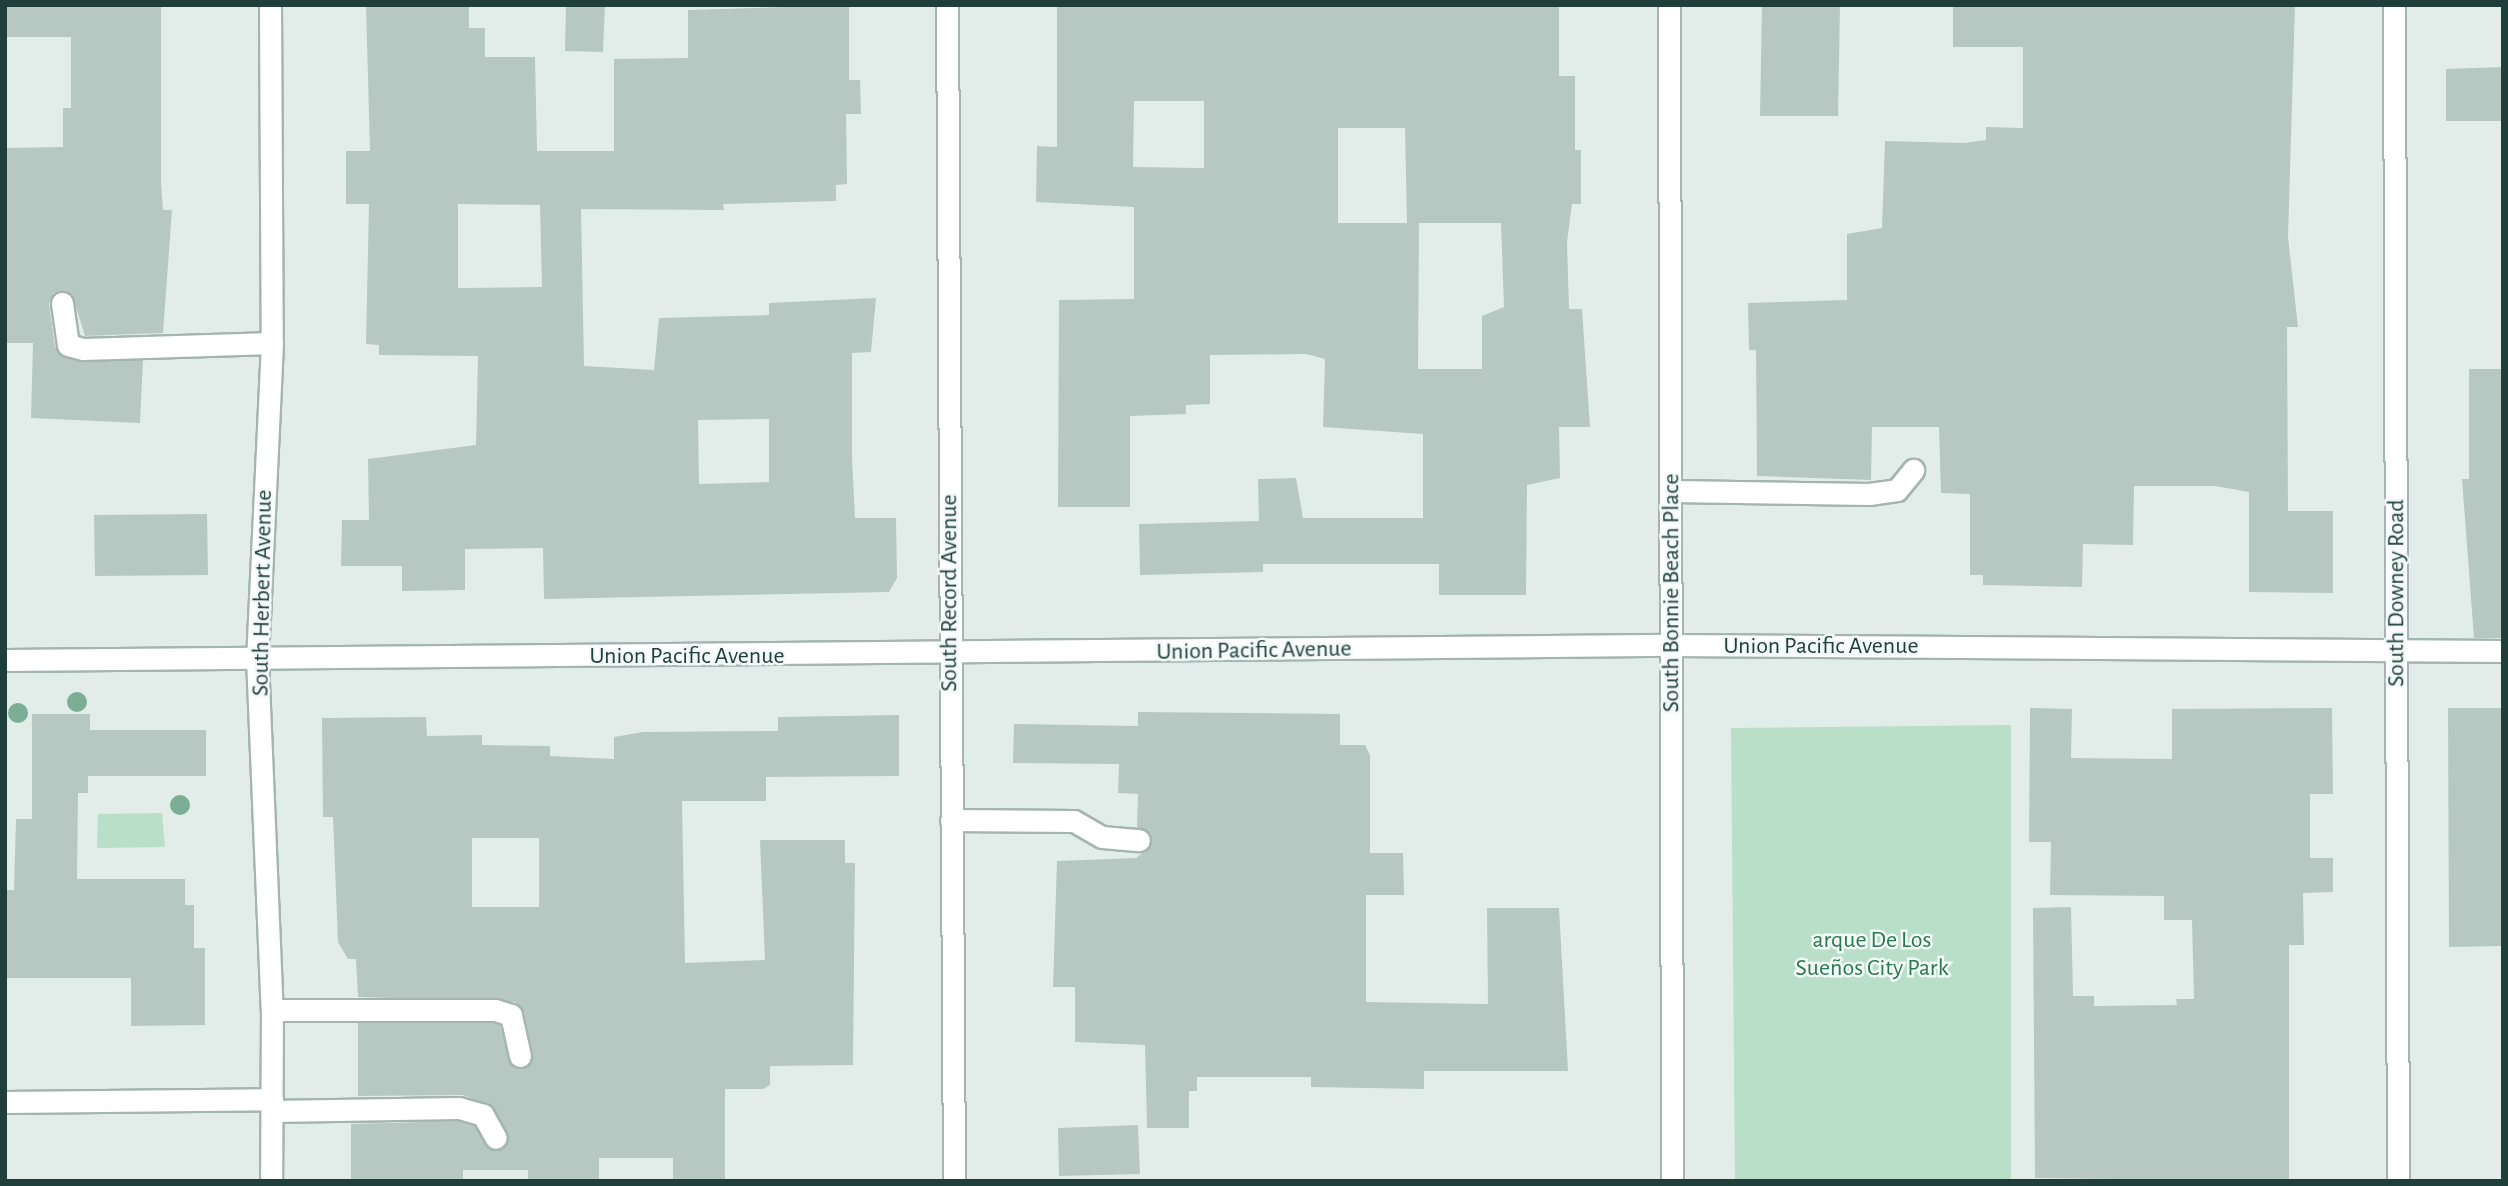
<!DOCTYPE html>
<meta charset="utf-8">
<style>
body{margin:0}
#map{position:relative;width:2508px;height:1186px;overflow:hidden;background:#e2ede9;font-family:"Alegreya Sans",sans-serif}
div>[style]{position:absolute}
.green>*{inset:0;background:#b9dfc8}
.building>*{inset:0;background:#b7c8c3}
.roads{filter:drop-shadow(2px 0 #a4b5b1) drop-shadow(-2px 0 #a4b5b1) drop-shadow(0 2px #a4b5b1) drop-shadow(0 -2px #a4b5b1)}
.lane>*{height:21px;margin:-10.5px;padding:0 10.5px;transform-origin:10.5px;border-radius:10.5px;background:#fff}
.street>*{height:21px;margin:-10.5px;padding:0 10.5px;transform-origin:10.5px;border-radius:10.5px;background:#fff}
.secondary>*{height:21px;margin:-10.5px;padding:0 10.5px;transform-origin:10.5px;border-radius:10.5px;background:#fff}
.trees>*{width:20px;height:20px;margin:-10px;border-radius:50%;background:#7cad95}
span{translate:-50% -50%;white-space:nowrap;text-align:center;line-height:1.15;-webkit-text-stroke:5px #f2f9f7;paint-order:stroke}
.street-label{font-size:24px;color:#213f3a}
.park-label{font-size:24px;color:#287851}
.frame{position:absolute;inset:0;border:7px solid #213f3a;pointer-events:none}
</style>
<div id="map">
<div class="green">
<i style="clip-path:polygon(2011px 725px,2011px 1181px,1735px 1181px,1731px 728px)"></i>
<i style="clip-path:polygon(162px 813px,165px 847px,97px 848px,98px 814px)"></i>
</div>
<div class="building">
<i style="clip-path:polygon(6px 5px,161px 5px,161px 182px,163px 210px,172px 210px,163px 333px,85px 336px,72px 294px,54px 292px,49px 304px,55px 347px,64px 357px,143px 360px,140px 423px,31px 418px,33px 343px,5px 343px,5px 148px,63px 147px,63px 108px,71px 108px,71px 37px,6px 37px)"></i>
<i style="clip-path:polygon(evenodd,366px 5px,469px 5px,469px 28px,485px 28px,485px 57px,535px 57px,537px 151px,614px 151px,614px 59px,688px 58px,688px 10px,849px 5px,849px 80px,860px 80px,861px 114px,846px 114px,847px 184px,836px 185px,836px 201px,723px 204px,724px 210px,581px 209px,584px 366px,654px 370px,659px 318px,769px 315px,769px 303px,876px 298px,871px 352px,852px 353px,852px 458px,855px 518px,896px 518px,897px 578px,889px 592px,544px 599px,543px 548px,465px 549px,465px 590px,402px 591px,402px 566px,341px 566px,342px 520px,369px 520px,368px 459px,476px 445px,478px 356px,379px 355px,379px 345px,366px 344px,369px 204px,346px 204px,346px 151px,370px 151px,366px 5px,458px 204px,540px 205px,542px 287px,458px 288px,458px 204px,366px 5px,769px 419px,769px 482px,699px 484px,698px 420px,769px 419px)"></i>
<i style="clip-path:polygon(566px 5px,605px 5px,603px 52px,565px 51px)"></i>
<i style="clip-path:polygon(evenodd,1057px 5px,1559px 5px,1559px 76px,1575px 76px,1575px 150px,1581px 150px,1581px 204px,1572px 204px,1567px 242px,1569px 309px,1582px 309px,1590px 427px,1559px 427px,1560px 478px,1527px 485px,1526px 595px,1439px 595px,1439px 564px,1263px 564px,1263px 572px,1140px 575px,1139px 524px,1259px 521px,1258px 479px,1296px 478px,1303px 518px,1423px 518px,1423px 434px,1323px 427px,1325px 359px,1306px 354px,1210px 355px,1210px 404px,1186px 405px,1186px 414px,1130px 416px,1130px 507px,1058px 507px,1059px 300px,1134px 299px,1134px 207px,1036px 202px,1037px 146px,1057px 147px,1057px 5px,1134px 101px,1204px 101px,1204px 168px,1133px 167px,1134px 101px,1057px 5px,1338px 128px,1405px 128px,1407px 223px,1338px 223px,1338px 128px,1057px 5px,1419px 223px,1501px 223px,1504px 307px,1482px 316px,1482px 369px,1418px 369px,1419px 223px)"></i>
<i style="clip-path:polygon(1762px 5px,1840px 5px,1838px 116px,1760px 116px)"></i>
<i style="clip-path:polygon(1953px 5px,2295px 5px,2288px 237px,2298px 327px,2287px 327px,2288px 511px,2333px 511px,2333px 593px,2249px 592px,2249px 492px,2215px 486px,2134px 486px,2133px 545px,2083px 544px,2082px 587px,1983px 585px,1983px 575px,1970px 575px,1970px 494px,1941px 493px,1939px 427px,1872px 427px,1871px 480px,1757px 476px,1756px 350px,1749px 350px,1748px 303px,1847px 300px,1847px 234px,1882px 228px,1885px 141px,1965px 143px,1986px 140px,1986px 127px,2023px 128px,2023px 47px,1953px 47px)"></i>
<i style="clip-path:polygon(2503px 67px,2503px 121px,2446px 121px,2446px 69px)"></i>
<i style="clip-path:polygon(2469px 369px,2503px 369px,2503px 638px,2474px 638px,2462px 479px,2469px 479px)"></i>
<i style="clip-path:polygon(207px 514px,208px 575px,95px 576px,94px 515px)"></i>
<i style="clip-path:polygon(2030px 708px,2072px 709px,2071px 758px,2172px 759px,2172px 709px,2332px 708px,2333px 794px,2310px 794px,2310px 858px,2333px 858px,2333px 892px,2303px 893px,2304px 945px,2289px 945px,2289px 1181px,2035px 1178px,2033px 908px,2071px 907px,2073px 996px,2094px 996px,2094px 1006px,2177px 1005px,2176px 999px,2194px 999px,2192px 920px,2164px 920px,2164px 896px,2050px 895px,2051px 842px,2029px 842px)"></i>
<i style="clip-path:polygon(2448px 708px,2503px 708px,2503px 946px,2449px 947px)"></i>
<i style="clip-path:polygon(1138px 712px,1340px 714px,1340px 745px,1365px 745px,1370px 755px,1370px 853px,1403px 853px,1404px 895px,1366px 895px,1366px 1002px,1488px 1004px,1487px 908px,1559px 908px,1568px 1071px,1424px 1071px,1424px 1089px,1311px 1087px,1311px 1077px,1197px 1077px,1197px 1091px,1189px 1091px,1189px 1128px,1147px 1128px,1145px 1045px,1075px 1042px,1075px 987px,1053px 987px,1057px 861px,1136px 858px,1145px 851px,1152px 840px,1137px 827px,1138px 794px,1118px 793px,1119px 764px,1013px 763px,1014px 724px,1138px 726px)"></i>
<i style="clip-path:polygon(32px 714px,90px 714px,90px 730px,206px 730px,206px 776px,88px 776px,88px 793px,78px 793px,77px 879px,185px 879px,185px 905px,194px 905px,194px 948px,205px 948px,205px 1025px,131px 1026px,131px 978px,5px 978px,5px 890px,14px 890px,16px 819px,32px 819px)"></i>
<i style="clip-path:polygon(evenodd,899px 715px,899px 776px,766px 777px,766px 801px,682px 801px,685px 963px,765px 960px,760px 840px,845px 840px,845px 863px,855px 863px,853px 1065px,770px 1066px,770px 1085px,763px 1089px,725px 1089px,725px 1181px,673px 1181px,673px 1158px,599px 1158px,599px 1181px,528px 1181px,528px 1170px,463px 1170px,463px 1181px,351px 1181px,351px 1124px,457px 1121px,474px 1126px,495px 1151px,509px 1139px,494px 1108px,463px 1095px,358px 1096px,358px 1023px,493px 1023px,500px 1025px,511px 1065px,528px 1066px,533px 1054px,524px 1012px,515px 1002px,358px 997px,356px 959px,348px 959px,338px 942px,333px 817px,323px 817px,322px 718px,426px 717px,427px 736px,482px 735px,482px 745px,550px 746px,550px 756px,614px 759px,614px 737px,643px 732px,778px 731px,778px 717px,899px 715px,472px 838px,539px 838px,539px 907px,472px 907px,472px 838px)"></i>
<i style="clip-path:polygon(1138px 1125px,1140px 1174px,1059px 1176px,1058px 1128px)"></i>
</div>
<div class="roads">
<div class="lane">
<i style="left:62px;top:303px;width:42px;rotate:81.9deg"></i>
<i style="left:68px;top:345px;width:16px;rotate:15deg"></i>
<i style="left:83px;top:349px;width:189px;rotate:-1.8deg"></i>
<i style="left:1672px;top:491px;width:197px;rotate:0.9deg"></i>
<i style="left:1869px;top:494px;width:28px;rotate:-8deg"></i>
<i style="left:1897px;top:490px;width:26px;rotate:-51deg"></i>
<i style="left:951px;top:820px;width:123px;rotate:0.5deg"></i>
<i style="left:1074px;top:821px;width:32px;rotate:30deg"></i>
<i style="left:1102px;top:837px;width:37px;rotate:5deg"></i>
<i style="left:272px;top:1010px;width:223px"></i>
<i style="left:495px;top:1010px;width:17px;rotate:17deg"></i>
<i style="left:511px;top:1015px;width:42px;rotate:77.6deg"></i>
<i style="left:5px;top:1102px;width:267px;rotate:-0.6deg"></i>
<i style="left:272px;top:1111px;width:187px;rotate:-0.9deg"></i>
<i style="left:459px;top:1108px;width:25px;rotate:16deg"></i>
<i style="left:483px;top:1115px;width:26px;rotate:61deg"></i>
</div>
<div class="street">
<i style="left:270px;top:5px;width:338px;rotate:89.7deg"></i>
<i style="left:272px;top:343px;width:315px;rotate:92.7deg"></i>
<i style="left:257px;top:658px;width:352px;rotate:87.6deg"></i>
<i style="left:272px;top:1010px;width:171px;rotate:90.3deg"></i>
<i style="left:947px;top:5px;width:1176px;rotate:89.66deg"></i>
<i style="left:1669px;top:5px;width:1176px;rotate:89.85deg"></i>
</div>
<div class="secondary">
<i style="left:2394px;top:5px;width:1176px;rotate:89.81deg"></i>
<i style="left:5px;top:660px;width:1667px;rotate:-0.52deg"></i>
<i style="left:1672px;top:645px;width:831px;rotate:0.41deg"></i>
</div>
</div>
<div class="trees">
<i style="left:77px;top:702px"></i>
<i style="left:18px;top:713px"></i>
<i style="left:180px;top:805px"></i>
</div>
<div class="street-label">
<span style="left:263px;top:593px;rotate:-89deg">South Herbert Avenue</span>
<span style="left:950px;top:593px;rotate:-90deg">South Record Avenue</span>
<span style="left:1672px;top:593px;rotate:-90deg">South Bonnie Beach Place</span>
<span style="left:2397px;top:593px;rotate:-90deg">South Downey Road</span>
<span style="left:1821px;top:647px">Union Pacific Avenue</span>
<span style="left:1254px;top:651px;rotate:-1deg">Union Pacific Avenue</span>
<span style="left:687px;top:657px">Union Pacific Avenue</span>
</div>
<div class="park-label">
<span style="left:1872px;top:955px">arque De Los<br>Sueños City Park</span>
</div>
<div class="frame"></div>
</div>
